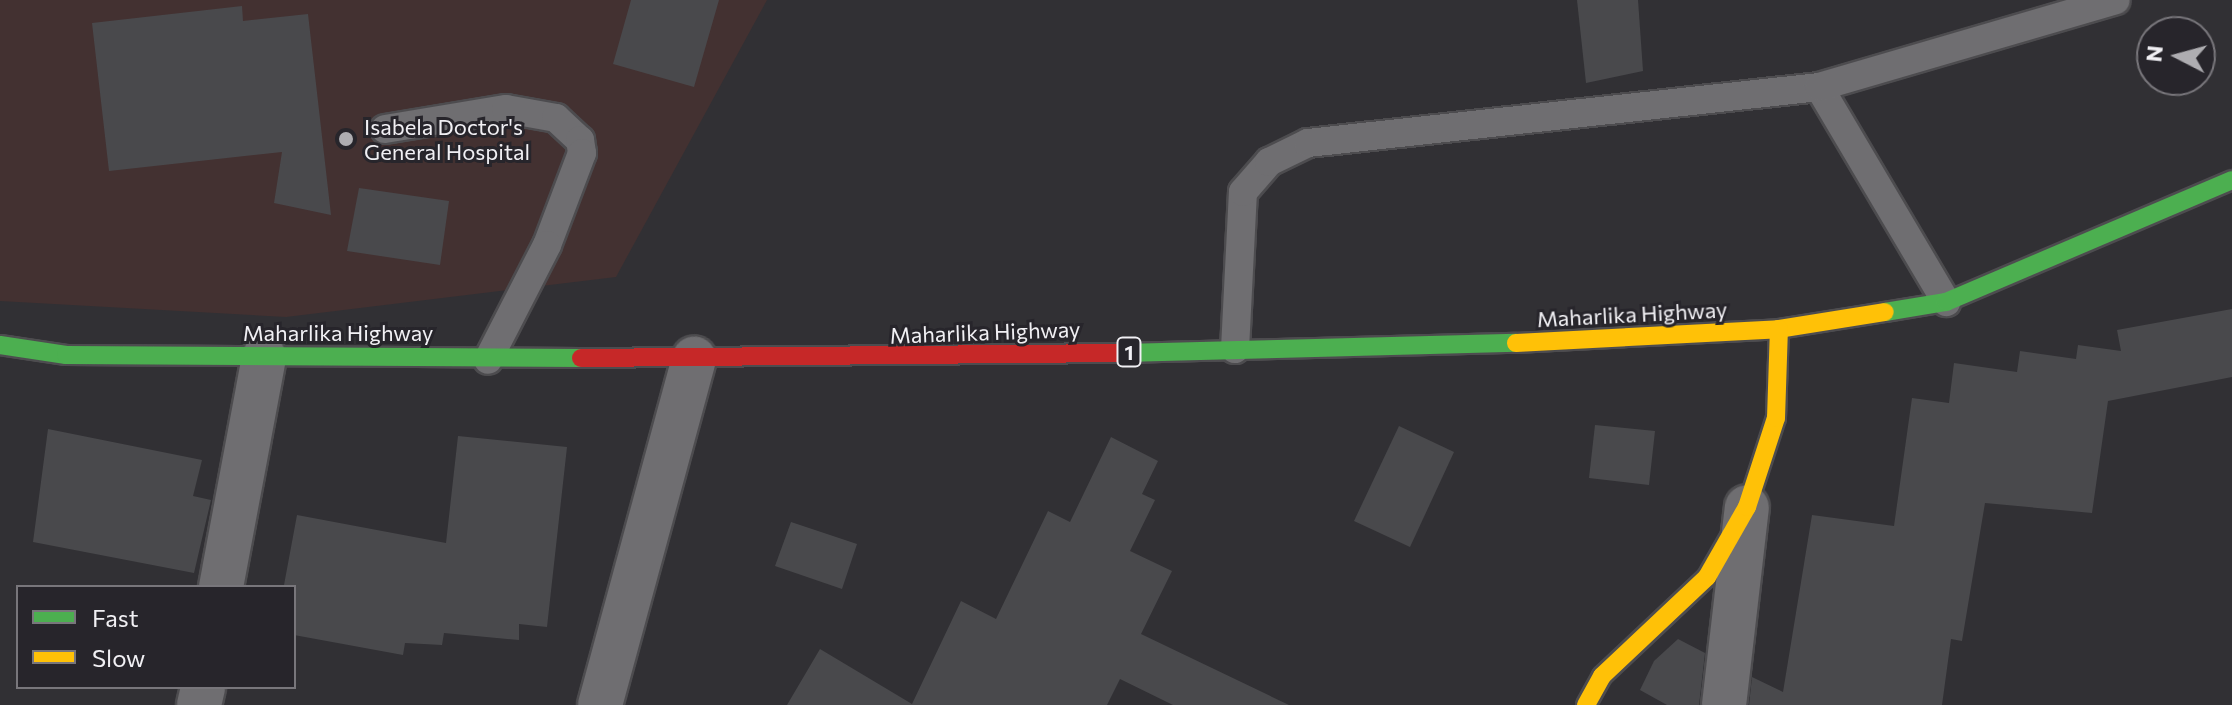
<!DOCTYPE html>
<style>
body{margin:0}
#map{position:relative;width:2232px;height:705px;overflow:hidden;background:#313034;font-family:Commissioner,sans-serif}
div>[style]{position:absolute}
.medical>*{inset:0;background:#433131}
.building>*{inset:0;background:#49494c}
.roads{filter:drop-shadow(2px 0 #4d4c4f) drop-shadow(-2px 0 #4d4c4f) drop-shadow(0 2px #4d4c4f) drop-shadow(0 -2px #4d4c4f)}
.lane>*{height:28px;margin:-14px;padding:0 14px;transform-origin:14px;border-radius:14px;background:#6f6e71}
.street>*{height:44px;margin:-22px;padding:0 22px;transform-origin:22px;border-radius:22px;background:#6f6e71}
.fast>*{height:18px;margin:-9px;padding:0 9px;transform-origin:9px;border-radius:9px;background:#4caf50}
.slow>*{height:18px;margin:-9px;padding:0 9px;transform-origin:9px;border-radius:9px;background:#ffc107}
.jam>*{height:18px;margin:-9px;padding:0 9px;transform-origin:9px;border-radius:9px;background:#c62828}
.dots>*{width:22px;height:22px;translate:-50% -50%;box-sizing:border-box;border:4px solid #27252b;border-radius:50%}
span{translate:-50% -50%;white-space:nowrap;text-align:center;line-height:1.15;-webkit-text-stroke:6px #27252b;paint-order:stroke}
.shield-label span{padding:2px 6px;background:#27252b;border:2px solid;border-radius:6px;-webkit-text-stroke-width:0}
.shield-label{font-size:20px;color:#f1f0f4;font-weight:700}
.poi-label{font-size:22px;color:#f1f0f4}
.left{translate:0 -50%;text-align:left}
.street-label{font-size:22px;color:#f1f0f4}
.legend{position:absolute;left:16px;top:585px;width:280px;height:104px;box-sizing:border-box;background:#27252b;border:2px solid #78767b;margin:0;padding:10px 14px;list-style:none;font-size:24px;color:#f1f0f4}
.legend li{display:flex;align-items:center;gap:16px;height:40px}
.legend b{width:40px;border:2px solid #78767b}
.north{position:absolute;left:2136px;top:16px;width:80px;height:80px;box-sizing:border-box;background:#27252b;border:2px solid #78767b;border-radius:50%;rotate:276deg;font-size:22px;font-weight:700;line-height:32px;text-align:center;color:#f1f0f4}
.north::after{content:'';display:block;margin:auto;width:28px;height:36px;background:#aeadb1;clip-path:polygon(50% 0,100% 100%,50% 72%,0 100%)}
</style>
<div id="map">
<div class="medical">
<i style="clip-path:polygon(0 0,767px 0,616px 277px,286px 317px,0 301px)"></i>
</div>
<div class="building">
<i style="clip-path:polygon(631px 0,719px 0,694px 87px,613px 64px)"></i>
<i style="clip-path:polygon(1577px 0,1638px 0,1643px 71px,1586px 83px)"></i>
<i style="clip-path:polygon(242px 6px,243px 21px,308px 14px,331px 215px,274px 203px,282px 152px,109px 171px,92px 23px)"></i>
<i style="clip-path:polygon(359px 188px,449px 201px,440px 265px,347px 251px)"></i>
<i style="clip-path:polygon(2232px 309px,2232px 377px,2108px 401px,2092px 513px,1985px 503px,1962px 641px,1951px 639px,1942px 705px,1749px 705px,1752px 677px,1783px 692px,1812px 515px,1894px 526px,1912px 398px,1949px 403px,1954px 363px,2017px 372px,2020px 351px,2076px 359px,2078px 345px,2121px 351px,2117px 330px)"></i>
<i style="clip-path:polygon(1595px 425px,1655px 431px,1649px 485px,1589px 478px)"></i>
<i style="clip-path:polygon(1399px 426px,1454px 452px,1410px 547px,1354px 521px)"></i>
<i style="clip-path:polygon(48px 429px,202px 460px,193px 496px,211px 500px,194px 573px,33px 542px)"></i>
<i style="clip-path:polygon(458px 436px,567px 447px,547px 627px,519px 624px,519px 640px,444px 633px,442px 645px,405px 643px,403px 655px,294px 635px,294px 587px,284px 585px,297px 515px,446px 543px)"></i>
<i style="clip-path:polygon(1111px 437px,1158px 461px,1142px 494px,1155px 500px,1130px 551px,1172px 571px,1141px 634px,1289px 705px,1173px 705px,1120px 679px,1107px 705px,787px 705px,820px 649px,912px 704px,961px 601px,996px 619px,1048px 511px,1070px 522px)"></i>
<i style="clip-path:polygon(791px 522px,857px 544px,842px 589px,775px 566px)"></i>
<i style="clip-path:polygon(1678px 639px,1705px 653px,1699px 705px,1667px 705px,1640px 690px,1654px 661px)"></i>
</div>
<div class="roads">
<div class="lane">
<i style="left:1819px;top:87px;width:250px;rotate:59.4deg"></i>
<i style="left:385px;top:129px;width:123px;rotate:-9.4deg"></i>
<i style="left:506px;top:109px;width:51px;rotate:10.2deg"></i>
<i style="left:556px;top:118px;width:33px;rotate:43deg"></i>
<i style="left:580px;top:140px;width:13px;rotate:81deg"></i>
<i style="left:582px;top:153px;width:98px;rotate:110.8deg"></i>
<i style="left:547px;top:245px;width:129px;rotate:117.2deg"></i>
<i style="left:1235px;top:349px;width:157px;rotate:-87.1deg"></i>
<i style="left:1243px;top:192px;width:40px;rotate:-49deg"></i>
<i style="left:1269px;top:162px;width:43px;rotate:-26deg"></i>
<i style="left:1308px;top:143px;width:514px;rotate:-6.25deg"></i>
<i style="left:1819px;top:87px;width:309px;rotate:-16.3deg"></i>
</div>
<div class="street">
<i style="left:221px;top:587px;width:234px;rotate:-79.4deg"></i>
<i style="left:199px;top:705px;width:18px;rotate:-77deg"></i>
<i style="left:600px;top:705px;width:359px;rotate:-74.8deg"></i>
<i style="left:1724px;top:705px;width:199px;rotate:-83.4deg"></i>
</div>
<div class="fast">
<i style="left:1885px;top:312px;width:62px;rotate:-9.3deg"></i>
<i style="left:1946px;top:302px;width:311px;rotate:-23.1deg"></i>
<i style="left:0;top:345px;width:67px;rotate:8.6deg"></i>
<i style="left:66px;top:355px;width:515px;rotate:0.33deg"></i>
<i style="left:1124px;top:353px;width:392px;rotate:-1.5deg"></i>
</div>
<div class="slow">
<i style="left:1516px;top:343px;width:263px;rotate:-3deg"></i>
<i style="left:1779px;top:329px;width:107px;rotate:-9.1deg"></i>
<i style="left:1586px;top:705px;width:33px;rotate:-61deg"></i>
<i style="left:1602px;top:676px;width:144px;rotate:-43.3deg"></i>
<i style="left:1707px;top:577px;width:81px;rotate:-60.3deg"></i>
<i style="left:1747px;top:507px;width:94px;rotate:-72deg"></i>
<i style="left:1776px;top:418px;width:89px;rotate:-88.1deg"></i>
</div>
<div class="jam">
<i style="left:581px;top:358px;width:543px;rotate:-0.53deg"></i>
</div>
</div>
<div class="dots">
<i style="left:346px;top:139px;background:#aeadb1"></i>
</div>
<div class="shield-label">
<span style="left:1129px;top:352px">1</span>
</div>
<div class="poi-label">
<span class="left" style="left:364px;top:139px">Isabela Doctor's<br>General Hospital</span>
</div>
<div class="street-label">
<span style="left:1632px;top:314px;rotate:-3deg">Maharlika Highway</span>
<span style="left:985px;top:332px;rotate:-2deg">Maharlika Highway</span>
<span style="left:338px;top:333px">Maharlika Highway</span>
</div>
<ul class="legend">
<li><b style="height:10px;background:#4caf50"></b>Fast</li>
<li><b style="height:10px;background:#ffc107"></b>Slow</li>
</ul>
<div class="north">N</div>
</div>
